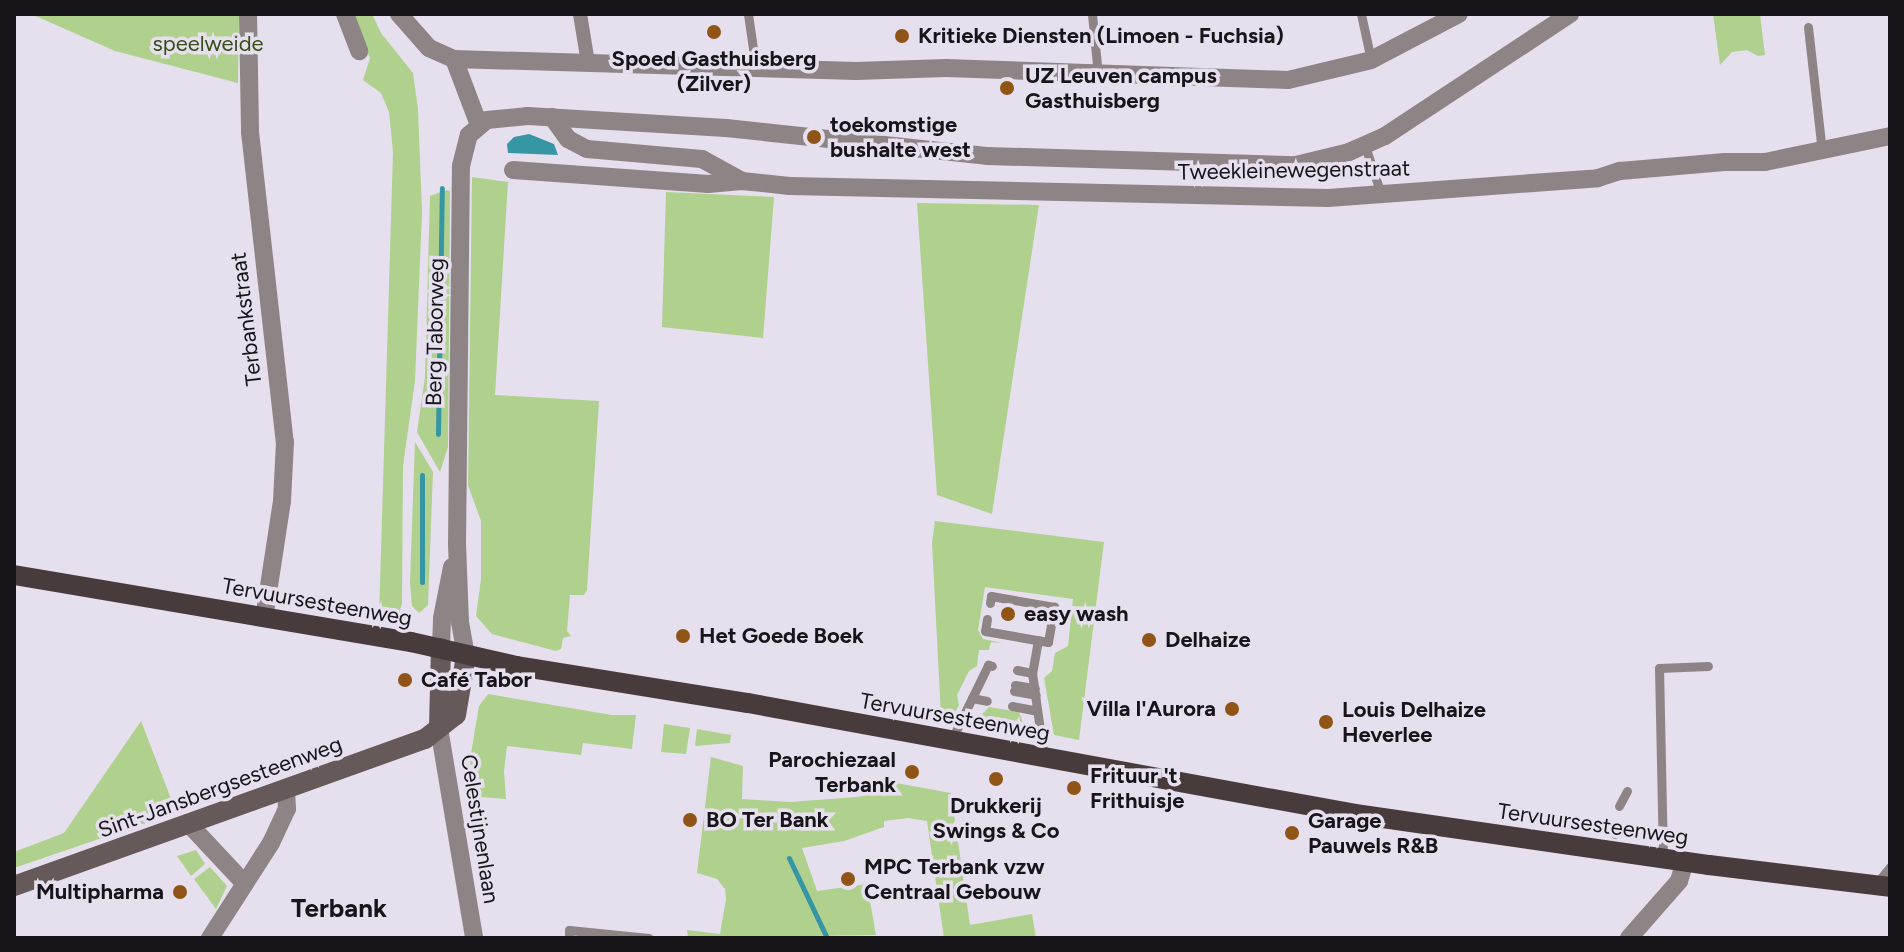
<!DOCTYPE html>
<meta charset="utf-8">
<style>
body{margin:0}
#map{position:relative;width:1904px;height:952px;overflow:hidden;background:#e6dfee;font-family:Figtree,sans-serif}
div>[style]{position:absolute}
.green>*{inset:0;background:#afd18d}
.water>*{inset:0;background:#3696a3}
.stream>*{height:5px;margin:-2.5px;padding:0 2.5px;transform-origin:2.5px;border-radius:2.5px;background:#3696a3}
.service>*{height:9px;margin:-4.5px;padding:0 4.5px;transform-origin:4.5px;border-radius:4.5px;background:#8d8585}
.pedestrian>*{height:14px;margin:-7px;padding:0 7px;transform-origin:7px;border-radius:7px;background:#8d8585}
.minor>*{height:18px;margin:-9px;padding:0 9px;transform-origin:9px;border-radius:9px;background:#8d8585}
.secondary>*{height:20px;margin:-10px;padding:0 10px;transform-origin:10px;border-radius:10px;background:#655959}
.primary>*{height:20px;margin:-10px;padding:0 10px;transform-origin:10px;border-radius:10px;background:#483b3b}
.dots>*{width:22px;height:22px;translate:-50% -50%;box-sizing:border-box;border:4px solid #e6dfee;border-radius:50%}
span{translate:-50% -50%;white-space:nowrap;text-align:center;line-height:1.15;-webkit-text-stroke:7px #e6dfee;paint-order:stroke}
.poi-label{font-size:22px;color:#17151a;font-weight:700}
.left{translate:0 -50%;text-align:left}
.right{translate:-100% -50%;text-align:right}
.park-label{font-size:22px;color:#364e18}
.street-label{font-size:22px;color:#17151a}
.quarter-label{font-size:26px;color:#17151a;font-weight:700}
.frame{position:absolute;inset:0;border:16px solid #17151a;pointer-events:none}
</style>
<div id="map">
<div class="green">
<i style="clip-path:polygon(31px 14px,239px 14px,238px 83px,115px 51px)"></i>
<i style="clip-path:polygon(351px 14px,372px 14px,381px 33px,413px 73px,418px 109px,422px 212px,415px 381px,403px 466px,402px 604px,396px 620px,379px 618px,393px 152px,389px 112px,381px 93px,363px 80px,370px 58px)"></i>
<i style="clip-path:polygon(1713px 14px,1760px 14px,1765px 55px,1758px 56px,1747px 50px,1732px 52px,1720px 65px)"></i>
<i style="clip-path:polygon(472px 177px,508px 182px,495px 395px,599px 401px,587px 590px,584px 595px,570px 595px,567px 631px,571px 636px,563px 638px,561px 649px,556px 651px,492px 634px,476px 616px,481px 579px,481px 521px,468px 485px)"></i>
<i style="clip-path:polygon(447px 190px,450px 191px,450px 212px,448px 447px,440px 472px,417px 432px,425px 377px,430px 196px)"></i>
<i style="clip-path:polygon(666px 192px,774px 197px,763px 338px,662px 327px)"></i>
<i style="clip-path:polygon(917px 203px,1039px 205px,992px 514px,937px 495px)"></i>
<i style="clip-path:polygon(415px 442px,433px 472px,428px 605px,419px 613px,412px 606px,410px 583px)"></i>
<i style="clip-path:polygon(935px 521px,1104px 542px,1079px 740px,1054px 735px,1044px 678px,1052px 671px,1055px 653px,1068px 646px,1073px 599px,985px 587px,978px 630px,983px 639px,1002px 643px,991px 642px,989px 650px,979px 650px,977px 666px,969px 671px,957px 695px,959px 705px,952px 718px,941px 716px,932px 543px)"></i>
<i style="clip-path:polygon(488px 694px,612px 715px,636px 715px,632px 749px,583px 743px,581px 755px,507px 746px,504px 771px,506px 799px,468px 796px,471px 753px,479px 706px)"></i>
<i style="clip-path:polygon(989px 707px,1019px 712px,1026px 731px,975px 722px)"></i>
<i style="clip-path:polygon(141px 721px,170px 796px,172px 814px,14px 868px,14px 852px,64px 833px)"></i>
<i style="clip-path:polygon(664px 724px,690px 728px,686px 754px,661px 752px)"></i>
<i style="clip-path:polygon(697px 729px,731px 735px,730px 743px,695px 746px)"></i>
<i style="clip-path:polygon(711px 757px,743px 766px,742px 799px,790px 802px,857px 797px,876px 793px,874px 779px,951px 793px,970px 925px,1032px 914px,1036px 938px,944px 938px,927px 821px,908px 818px,884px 821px,884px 827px,844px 841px,802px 848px,817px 891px,867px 884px,876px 935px,688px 938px,687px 930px,720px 934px,726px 899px,725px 889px,717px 879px,697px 873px)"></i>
<i style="clip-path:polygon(196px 850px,205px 864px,191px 876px,177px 856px)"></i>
<i style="clip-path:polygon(210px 867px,227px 886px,216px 909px,194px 879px)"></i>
</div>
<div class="water">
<i style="clip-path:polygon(529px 134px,554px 144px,558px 155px,508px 153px,507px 144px,514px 137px)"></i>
</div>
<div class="stream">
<i style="left:438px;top:434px;width:246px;rotate:-89.1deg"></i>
<i style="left:422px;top:582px;width:107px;rotate:-90deg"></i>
<i style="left:789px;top:858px;width:89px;rotate:64.6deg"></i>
</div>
<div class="service">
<i style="left:748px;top:14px;width:41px;rotate:81.7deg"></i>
<i style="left:1092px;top:14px;width:61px;rotate:84.4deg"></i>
<i style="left:1361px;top:14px;width:47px;rotate:77.7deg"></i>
<i style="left:1808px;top:27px;width:125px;rotate:83.6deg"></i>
<i style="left:1365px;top:146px;width:51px;rotate:71.6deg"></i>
<i style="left:987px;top:619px;width:12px;rotate:99deg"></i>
<i style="left:985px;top:631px;width:64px;rotate:9.9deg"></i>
<i style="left:1048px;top:642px;width:36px;rotate:-80deg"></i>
<i style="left:1054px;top:607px;width:64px;rotate:-170.1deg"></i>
<i style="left:991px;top:596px;width:7px;rotate:98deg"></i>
<i style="left:1038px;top:640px;width:34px;rotate:100deg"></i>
<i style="left:1032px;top:673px;width:86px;rotate:82deg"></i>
<i style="left:1017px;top:670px;width:15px;rotate:11deg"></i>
<i style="left:1015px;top:685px;width:20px;rotate:9deg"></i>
<i style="left:1014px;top:691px;width:22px;rotate:10deg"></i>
<i style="left:972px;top:698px;width:15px;rotate:11deg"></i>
<i style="left:1012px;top:706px;width:25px;rotate:11deg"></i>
<i style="left:951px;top:741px;width:85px;rotate:-64deg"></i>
<i style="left:988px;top:665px;width:4px;rotate:14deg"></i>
<i style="left:1619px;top:806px;width:17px;rotate:-62deg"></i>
<i style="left:1615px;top:834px;width:2px;rotate:-90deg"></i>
<i style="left:1663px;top:858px;width:190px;rotate:-91.2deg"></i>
<i style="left:1659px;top:668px;width:49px;rotate:-2.3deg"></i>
<i style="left:1877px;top:883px;width:21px;rotate:-51deg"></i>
<i style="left:569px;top:938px;width:8px;rotate:-90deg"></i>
<i style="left:569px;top:930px;width:80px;rotate:5.7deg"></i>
</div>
<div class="pedestrian">
<i style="left:580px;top:14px;width:50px;rotate:80.7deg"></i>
</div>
<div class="minor">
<i style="left:248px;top:14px;width:118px;rotate:89deg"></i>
<i style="left:250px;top:132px;width:312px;rotate:83.6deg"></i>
<i style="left:285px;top:442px;width:59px;rotate:92.9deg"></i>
<i style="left:282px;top:501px;width:118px;rotate:98.7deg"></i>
<i style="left:345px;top:14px;width:40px;rotate:69deg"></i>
<i style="left:399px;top:14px;width:45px;rotate:48.6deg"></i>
<i style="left:429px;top:48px;width:27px;rotate:24deg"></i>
<i style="left:454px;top:59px;width:71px;rotate:69.3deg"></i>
<i style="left:454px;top:59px;width:402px;rotate:1.7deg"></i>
<i style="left:856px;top:71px;width:90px;rotate:-1.9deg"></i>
<i style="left:946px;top:68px;width:342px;rotate:2deg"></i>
<i style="left:1288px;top:80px;width:85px;rotate:-13.5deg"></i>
<i style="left:1371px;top:60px;width:99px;rotate:-27.6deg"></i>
<i style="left:552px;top:117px;width:27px;rotate:54deg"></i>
<i style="left:568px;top:139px;width:21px;rotate:28deg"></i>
<i style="left:587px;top:149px;width:115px;rotate:5deg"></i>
<i style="left:702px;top:159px;width:46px;rotate:28.8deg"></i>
<i style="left:513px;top:170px;width:196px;rotate:4.1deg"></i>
<i style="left:708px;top:184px;width:34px;rotate:-5deg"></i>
<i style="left:742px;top:181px;width:48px;rotate:5.9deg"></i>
<i style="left:790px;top:186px;width:538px;rotate:1.28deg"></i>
<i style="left:1328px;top:198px;width:271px;rotate:-4.2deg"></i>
<i style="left:1598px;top:178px;width:23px;rotate:-18deg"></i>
<i style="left:1620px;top:171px;width:105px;rotate:-4.9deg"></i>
<i style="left:1725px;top:162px;width:40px"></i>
<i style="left:1765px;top:162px;width:128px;rotate:-11.7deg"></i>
<i style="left:441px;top:648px;width:30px;rotate:-88deg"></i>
<i style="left:442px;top:618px;width:52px;rotate:-78.9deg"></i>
<i style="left:466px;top:656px;width:35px;rotate:-100deg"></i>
<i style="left:460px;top:622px;width:78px;rotate:-92.2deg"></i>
<i style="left:457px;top:544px;width:378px;rotate:-89.4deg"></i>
<i style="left:461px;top:166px;width:32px;rotate:-76deg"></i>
<i style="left:469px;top:135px;width:23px;rotate:-40deg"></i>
<i style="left:487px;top:120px;width:41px;rotate:-5.6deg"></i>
<i style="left:528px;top:116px;width:198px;rotate:3.5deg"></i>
<i style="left:726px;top:128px;width:262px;rotate:6.1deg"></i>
<i style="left:987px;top:156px;width:309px;rotate:1.7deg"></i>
<i style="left:1296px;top:165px;width:55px;rotate:-13.8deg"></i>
<i style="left:1349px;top:152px;width:39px;rotate:-24deg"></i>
<i style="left:1385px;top:136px;width:222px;rotate:-33.4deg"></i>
<i style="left:439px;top:728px;width:213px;rotate:80.5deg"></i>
<i style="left:188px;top:823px;width:83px;rotate:46.9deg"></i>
<i style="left:210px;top:938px;width:113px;rotate:-57.3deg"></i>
<i style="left:271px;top:843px;width:38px;rotate:-65deg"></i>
<i style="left:287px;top:809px;width:19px;rotate:-93deg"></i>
<i style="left:1629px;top:938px;width:76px;rotate:-48.7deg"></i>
<i style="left:1679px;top:881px;width:21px;rotate:-73deg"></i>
</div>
<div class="secondary">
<i style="left:439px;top:728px;width:80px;rotate:-88.6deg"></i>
<i style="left:14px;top:886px;width:436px;rotate:-19.7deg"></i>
<i style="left:425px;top:739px;width:39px;rotate:-38deg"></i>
<i style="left:456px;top:715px;width:60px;rotate:-80.4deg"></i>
</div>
<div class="primary">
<i style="left:14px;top:575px;width:403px;rotate:9.6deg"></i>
<i style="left:411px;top:642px;width:109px;rotate:12.8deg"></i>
<i style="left:517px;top:666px;width:234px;rotate:9.1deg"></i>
<i style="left:748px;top:703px;width:617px;rotate:10.36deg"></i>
<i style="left:1355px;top:814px;width:358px;rotate:8.2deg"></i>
<i style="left:1709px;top:865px;width:182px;rotate:6.9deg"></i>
</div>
<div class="dots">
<i style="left:714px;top:32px;background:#905416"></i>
<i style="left:902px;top:36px;background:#905416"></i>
<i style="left:1007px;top:88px;background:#905416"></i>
<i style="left:814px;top:137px;background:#905416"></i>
<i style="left:1008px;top:614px;background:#905416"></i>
<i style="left:683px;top:636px;background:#905416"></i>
<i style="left:1149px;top:640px;background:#905416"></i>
<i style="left:405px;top:680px;background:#905416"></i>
<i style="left:1232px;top:709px;background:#905416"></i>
<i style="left:1326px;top:722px;background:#905416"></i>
<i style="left:912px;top:772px;background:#905416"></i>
<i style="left:996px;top:779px;background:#905416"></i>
<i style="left:1074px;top:788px;background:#905416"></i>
<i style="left:690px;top:820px;background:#905416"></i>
<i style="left:1292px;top:833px;background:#905416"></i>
<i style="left:848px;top:879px;background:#905416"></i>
<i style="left:180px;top:892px;background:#905416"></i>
</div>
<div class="poi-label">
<span class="left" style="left:918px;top:36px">Kritieke Diensten (Limoen - Fuchsia)</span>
<span style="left:714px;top:71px">Spoed Gasthuisberg<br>(Zilver)</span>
<span class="left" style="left:1025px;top:88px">UZ Leuven campus<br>Gasthuisberg</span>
<span class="left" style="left:830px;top:137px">toekomstige<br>bushalte west</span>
<span class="left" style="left:1024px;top:614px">easy wash</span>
<span class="left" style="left:699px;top:636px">Het Goede Boek</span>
<span class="left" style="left:1165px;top:640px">Delhaize</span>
<span class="left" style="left:421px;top:680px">Café Tabor</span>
<span class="right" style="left:1216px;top:709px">Villa l'Aurora</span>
<span class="left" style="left:1342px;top:722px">Louis Delhaize<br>Heverlee</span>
<span class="right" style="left:896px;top:772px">Parochiezaal<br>Terbank</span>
<span class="left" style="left:1090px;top:788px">Frituur 't<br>Frithuisje</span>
<span style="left:996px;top:818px">Drukkerij<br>Swings &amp; Co</span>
<span class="left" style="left:706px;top:820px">BO Ter Bank</span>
<span class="left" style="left:1308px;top:833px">Garage<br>Pauwels R&amp;B</span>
<span class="left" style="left:864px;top:879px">MPC Terbank vzw<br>Centraal Gebouw</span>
<span class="right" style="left:164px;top:892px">Multipharma</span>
</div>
<div class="park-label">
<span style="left:208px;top:44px">speelweide</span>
</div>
<div class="street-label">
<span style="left:1294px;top:170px;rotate:-1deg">Tweekleinewegenstraat</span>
<span style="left:246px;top:319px;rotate:-97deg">Terbankstraat</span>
<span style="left:435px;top:332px;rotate:-89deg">Berg Taborweg</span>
<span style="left:317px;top:602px;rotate:10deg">Tervuursesteenweg</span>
<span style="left:955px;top:717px;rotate:10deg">Tervuursesteenweg</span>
<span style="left:220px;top:787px;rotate:-20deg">Sint-Jansbergsesteenweg</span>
<span style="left:1593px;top:824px;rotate:8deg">Tervuursesteenweg</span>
<span style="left:480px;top:829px;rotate:81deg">Celestijnenlaan</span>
</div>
<div class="quarter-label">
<span style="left:339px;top:909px">Terbank</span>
</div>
<div class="frame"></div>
</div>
